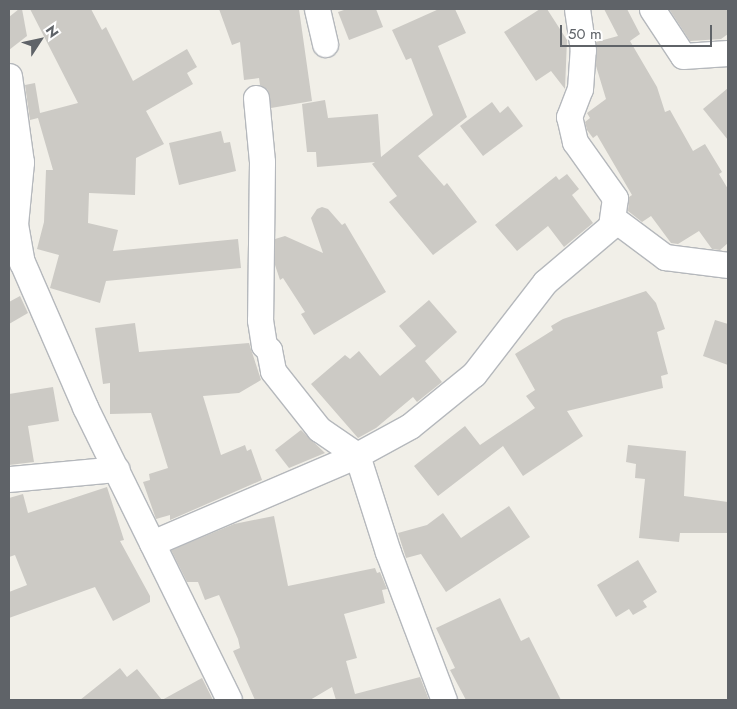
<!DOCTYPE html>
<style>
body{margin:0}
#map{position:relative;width:737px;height:709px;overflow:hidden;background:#f1efe8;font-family:Jost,sans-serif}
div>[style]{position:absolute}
.building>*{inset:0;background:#cccac5}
.roads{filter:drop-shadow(1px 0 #b5b8bc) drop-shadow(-1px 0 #b5b8bc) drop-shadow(0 1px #b5b8bc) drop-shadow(0 -1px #b5b8bc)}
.minor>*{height:25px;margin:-12.5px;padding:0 12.5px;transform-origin:12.5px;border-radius:12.5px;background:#fff}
span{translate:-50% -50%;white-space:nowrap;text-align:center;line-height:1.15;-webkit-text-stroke:4px #fff;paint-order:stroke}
.frame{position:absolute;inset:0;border:10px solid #5f6368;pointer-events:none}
.north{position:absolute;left:15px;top:15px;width:50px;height:50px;-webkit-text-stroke:4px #fff;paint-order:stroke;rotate:55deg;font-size:14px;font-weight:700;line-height:20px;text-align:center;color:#5f6368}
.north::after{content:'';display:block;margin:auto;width:18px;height:22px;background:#5f6368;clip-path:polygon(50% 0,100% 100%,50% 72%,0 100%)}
.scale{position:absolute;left:560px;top:25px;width:152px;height:22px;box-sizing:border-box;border:2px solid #5f6368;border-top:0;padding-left:6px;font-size:15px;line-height:18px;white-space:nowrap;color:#5f6368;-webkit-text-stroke:4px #fff;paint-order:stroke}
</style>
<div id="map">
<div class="building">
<i style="clip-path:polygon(19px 9px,22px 9px,27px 36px,9px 50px,9px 17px)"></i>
<i style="clip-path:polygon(30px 9px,91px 9px,102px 30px,106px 27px,133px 81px,187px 49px,197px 67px,187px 73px,193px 84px,146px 111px,164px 144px,136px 158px,135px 195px,89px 193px,88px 223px,118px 230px,113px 251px,238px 239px,241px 268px,106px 281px,100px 303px,50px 288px,59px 255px,37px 249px,44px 222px,46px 170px,53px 170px,38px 118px,30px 120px,25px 85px,35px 83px,40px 113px,78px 103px)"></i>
<i style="clip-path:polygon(219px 9px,299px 9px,312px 101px,271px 108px,268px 90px,260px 85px,259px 78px,244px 80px,240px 42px,232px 45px)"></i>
<i style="clip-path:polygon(347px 9px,376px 9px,383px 27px,349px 40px,338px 12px)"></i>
<i style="clip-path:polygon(439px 9px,455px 9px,466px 33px,438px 46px,467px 117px,418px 156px,444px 186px,447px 183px,477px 222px,433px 255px,389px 202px,397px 196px,372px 164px,375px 162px,317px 167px,316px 152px,307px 152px,302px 104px,325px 100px,328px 118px,378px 114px,381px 157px,433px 115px,411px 58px,406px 60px,392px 30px)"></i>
<i style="clip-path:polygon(540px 9px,547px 9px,567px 40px,565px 89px,551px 71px,536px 81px,504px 32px)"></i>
<i style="clip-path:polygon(604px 9px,627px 9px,640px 34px,630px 41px,657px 87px,665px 112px,670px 110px,693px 151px,705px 144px,722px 172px,719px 174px,728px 189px,728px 243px,720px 250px,712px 249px,699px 231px,678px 244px,671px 243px,651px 216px,642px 222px,628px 211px,629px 197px,632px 195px,597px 135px,593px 138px,587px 130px,585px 122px,590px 118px,587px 113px,606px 99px,596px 66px,596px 42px,618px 36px)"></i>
<i style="clip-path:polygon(669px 9px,728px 9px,728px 34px,721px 39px,690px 41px)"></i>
<i style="clip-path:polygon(728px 88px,728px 140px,703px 109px)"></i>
<i style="clip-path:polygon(492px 102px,500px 113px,508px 106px,523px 126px,483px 156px,460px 126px)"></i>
<i style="clip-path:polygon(221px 131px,224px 143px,230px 142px,236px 171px,179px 185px,169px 143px)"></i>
<i style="clip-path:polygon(567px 174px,579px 189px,572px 195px,593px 223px,564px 247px,548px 226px,517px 251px,495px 225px,556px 176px,559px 180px)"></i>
<i style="clip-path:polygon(322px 207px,328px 209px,342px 225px,345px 223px,386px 292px,314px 335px,301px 314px,305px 312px,283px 278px,280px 280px,275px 265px,275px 239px,285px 236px,323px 253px,311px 218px,317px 209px)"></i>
<i style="clip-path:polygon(646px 291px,656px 303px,665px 329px,657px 332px,668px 374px,661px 376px,663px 388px,567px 411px,583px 436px,523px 476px,503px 446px,438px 496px,414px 466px,465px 426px,480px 445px,535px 408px,526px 396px,535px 390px,515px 354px,553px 330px,551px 326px,563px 319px)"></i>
<i style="clip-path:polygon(20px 296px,28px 313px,9px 324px,9px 302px)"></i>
<i style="clip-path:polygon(429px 300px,457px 332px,425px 361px,442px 382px,417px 402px,413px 397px,376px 428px,358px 438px,311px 384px,345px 355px,350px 359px,359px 351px,380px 376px,416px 346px,399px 326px)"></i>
<i style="clip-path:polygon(715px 320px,728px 324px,728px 365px,703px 356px)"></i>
<i style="clip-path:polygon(135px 323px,139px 352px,249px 343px,261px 380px,239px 393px,203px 396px,221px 455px,245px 445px,247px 451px,251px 449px,262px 480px,170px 520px,170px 515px,156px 519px,143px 482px,150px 480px,149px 474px,168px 468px,151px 413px,110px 414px,110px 383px,103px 384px,95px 328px)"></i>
<i style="clip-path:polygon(53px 387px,59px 421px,28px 426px,34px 462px,9px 465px,9px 394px)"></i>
<i style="clip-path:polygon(301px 430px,325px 453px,289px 468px,275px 450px)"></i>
<i style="clip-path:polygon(628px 445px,686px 451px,684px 496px,728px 502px,728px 533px,680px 533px,679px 542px,639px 538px,645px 479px,635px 478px,636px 464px,626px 462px)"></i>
<i style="clip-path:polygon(107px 487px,124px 540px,120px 541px,150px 596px,150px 602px,113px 621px,95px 587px,9px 618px,9px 592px,27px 585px,15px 555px,9px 557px,9px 498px,23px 494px,28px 513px)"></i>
<i style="clip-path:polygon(509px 506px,530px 537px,446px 592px,421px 554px,406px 558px,398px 533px,427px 525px,443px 513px,461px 538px)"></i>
<i style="clip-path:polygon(274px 516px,288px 586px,375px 568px,377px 573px,380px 572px,387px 589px,382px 590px,385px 603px,344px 614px,357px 658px,346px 661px,355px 694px,420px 677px,429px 700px,336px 700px,332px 687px,310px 700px,255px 700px,233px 651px,240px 648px,238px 639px,219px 595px,205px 600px,198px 582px,187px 582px,171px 550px,234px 524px)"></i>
<i style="clip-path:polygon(638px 560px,657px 592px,643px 601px,647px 607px,633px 615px,629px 609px,616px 617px,597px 585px)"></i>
<i style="clip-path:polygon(500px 598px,521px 641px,529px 637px,561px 700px,466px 700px,450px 670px,455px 668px,436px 628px)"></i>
<i style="clip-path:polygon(120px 668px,127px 677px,137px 669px,162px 700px,202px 678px,213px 700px,80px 700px)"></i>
</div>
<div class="roads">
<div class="minor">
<i style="left:317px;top:9px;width:36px;rotate:77deg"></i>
<i style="left:652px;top:9px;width:56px;rotate:56.6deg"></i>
<i style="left:683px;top:56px;width:45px;rotate:-3.8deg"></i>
<i style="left:9px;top:76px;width:87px;rotate:82.1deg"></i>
<i style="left:21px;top:162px;width:62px;rotate:95.5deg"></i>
<i style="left:15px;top:224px;width:39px;rotate:80deg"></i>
<i style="left:22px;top:262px;width:158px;rotate:66.5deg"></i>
<i style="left:85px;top:407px;width:326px;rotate:63.8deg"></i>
<i style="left:256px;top:98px;width:64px;rotate:84.6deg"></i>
<i style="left:262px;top:162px;width:158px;rotate:90.7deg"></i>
<i style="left:260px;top:320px;width:25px;rotate:81deg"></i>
<i style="left:264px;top:345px;width:7px;rotate:45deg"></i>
<i style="left:269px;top:350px;width:21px;rotate:79deg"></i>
<i style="left:273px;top:371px;width:74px;rotate:51.6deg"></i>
<i style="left:319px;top:429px;width:46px;rotate:34.4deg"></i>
<i style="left:357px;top:455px;width:102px;rotate:72.3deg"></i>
<i style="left:388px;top:552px;width:158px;rotate:69.3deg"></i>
<i style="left:614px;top:219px;width:64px;rotate:36.7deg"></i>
<i style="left:665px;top:257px;width:64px;rotate:7.2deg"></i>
<i style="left:9px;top:479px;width:108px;rotate:-5.3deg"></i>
<i style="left:152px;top:543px;width:223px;rotate:-23.2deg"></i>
<i style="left:357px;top:455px;width:60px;rotate:-28.7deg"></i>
<i style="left:410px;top:426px;width:82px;rotate:-39.1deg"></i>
<i style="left:474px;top:374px;width:116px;rotate:-52.3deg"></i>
<i style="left:545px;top:282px;width:87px;rotate:-40.3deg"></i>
<i style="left:611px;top:226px;width:28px;rotate:-82deg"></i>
<i style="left:615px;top:198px;width:69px;rotate:-125.5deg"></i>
<i style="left:575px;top:142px;width:26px;rotate:-103deg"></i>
<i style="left:569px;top:117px;width:30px;rotate:-69deg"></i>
<i style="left:580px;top:89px;width:39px;rotate:-86deg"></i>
<i style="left:583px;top:50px;width:41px;rotate:-98.3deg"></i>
</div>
</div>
<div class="frame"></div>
<div class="north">N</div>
<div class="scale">50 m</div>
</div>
